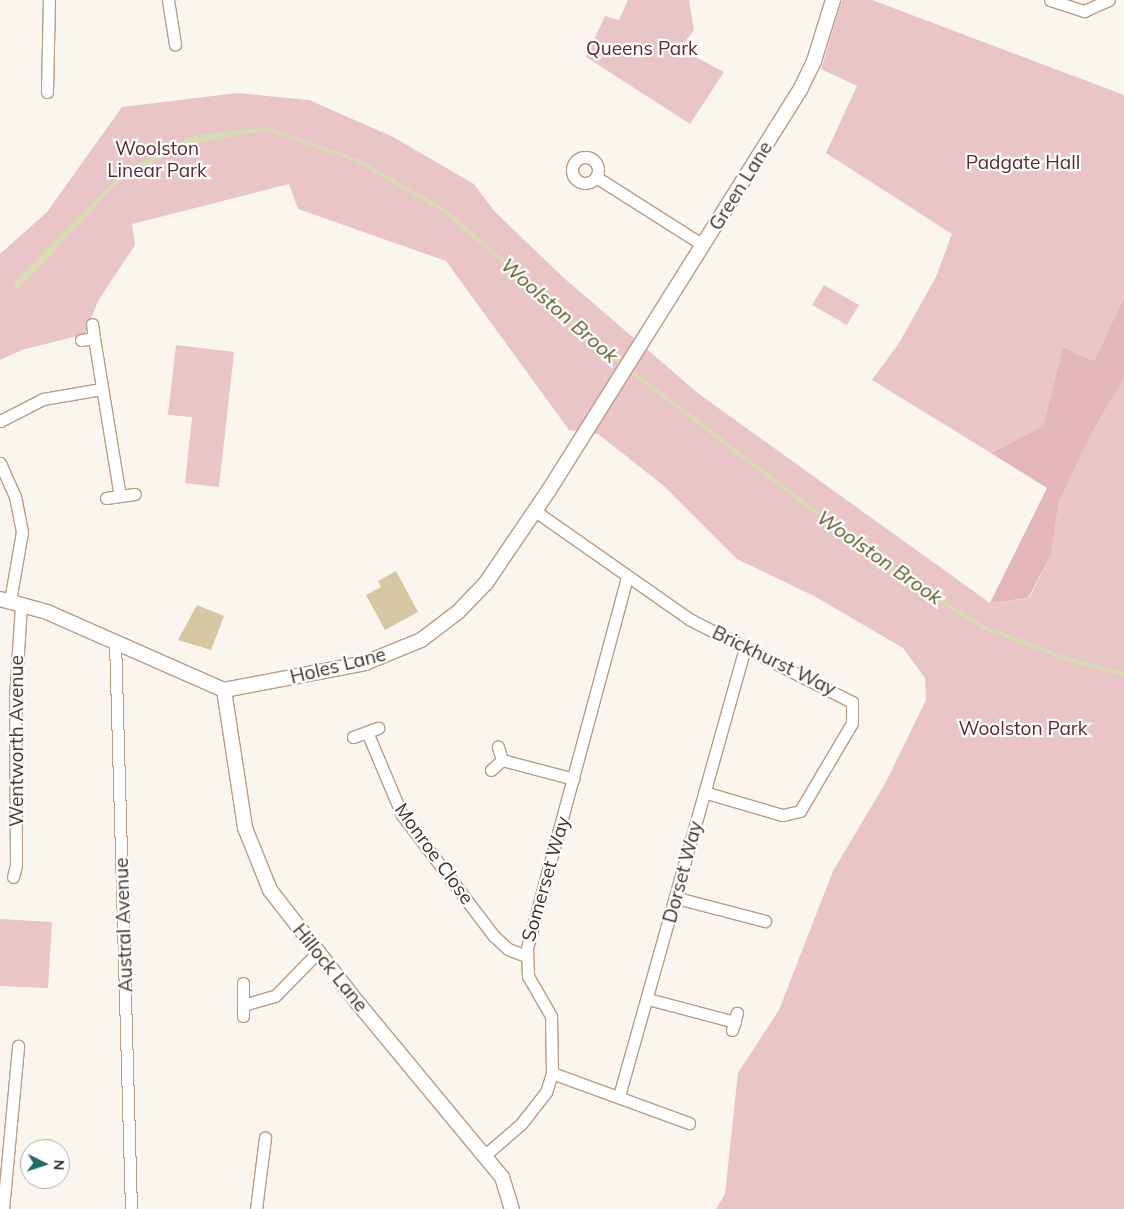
<!DOCTYPE html>
<style>
body{margin:0}
#map{position:relative;width:1124px;height:1209px;overflow:hidden;background:#fbf5f0;font-family:Mulish,sans-serif}
div>[style]{position:absolute}
.green>*{inset:0;background:#e9c5c7}
.forest>*{inset:0;background:#e3b6b9}
.water>*{inset:0;background:#d7dcb5}
.stream>*{height:4px;margin:-2px;padding:0 2px;transform-origin:2px;border-radius:2px;background:#d7dcb5}
.building>*{inset:0;background:#d6c7a2}
.roads{filter:drop-shadow(1px 0 #ba9d84) drop-shadow(-1px 0 #ba9d84) drop-shadow(0 1px #ba9d84) drop-shadow(0 -1px #ba9d84)}
.minor>*{height:11px;margin:-5.5px;padding:0 5.5px;transform-origin:5.5px;border-radius:5.5px;background:#fff}
.minor>.ring{margin:-5.5px;padding:0;box-sizing:content-box;background:none;border:11px solid #fff;border-radius:50%}
.tertiary>*{height:14px;margin:-7px;padding:0 7px;transform-origin:7px;border-radius:7px;background:#fff}
span{translate:-50% -50%;white-space:nowrap;text-align:center;line-height:1.15;-webkit-text-stroke:4.5px #fff;paint-order:stroke}
.park-label{font-size:19px;color:#60272f}
.street-label{font-size:19px;color:#3b3025}
.water-label{font-size:20px;color:#565a1e;font-style:italic}
.north{position:absolute;left:20px;top:1139px;width:50px;height:50px;box-sizing:border-box;background:#fff;border:1px solid #b1aca8;border-radius:50%;rotate:94deg;font-size:14px;font-weight:700;line-height:20px;text-align:center;color:#3b3025}
.north::after{content:'';display:block;margin:auto;width:18px;height:22px;background:#206b65;clip-path:polygon(50% 0,100% 100%,50% 72%,0 100%)}
</style>
<div id="map">
<div class="green">
<i style="clip-path:polygon(628px 0,689px 0,694px 30px,680px 49px,724px 72px,690px 124px,586px 57px,605px 16px,619px 20px)"></i>
<i style="clip-path:polygon(842px 0,872px 0,1124px 95px,1124px 297px,1094px 361px,1063px 347px,1043px 426px,991px 453px,872px 380px,899px 343px,936px 277px,952px 234px,826px 153px,857px 86px,821px 69px)"></i>
<i style="clip-path:polygon(237px 93px,309px 100px,393px 137px,474px 184px,495px 212px,564px 278px,699px 394px,990px 603px,1029px 598px,1051px 555px,1059px 502px,1092px 432px,1124px 379px,1124px 1209px,716px 1209px,725px 1194px,738px 1073px,779px 1010px,833px 871px,886px 782px,926px 700px,925px 678px,903px 648px,814px 596px,737px 559px,664px 486px,598px 434px,569px 430px,446px 261px,298px 209px,289px 184px,132px 224px,135px 245px,98px 301px,85px 334px,22px 350px,0 360px,0 254px,47px 212px,122px 107px)"></i>
<i style="clip-path:polygon(824px 285px,859px 305px,847px 325px,812px 305px)"></i>
<i style="clip-path:polygon(176px 345px,234px 352px,219px 487px,185px 483px,192px 417px,168px 415px)"></i>
<i style="clip-path:polygon(0 919px,52px 922px,48px 988px,0 986px)"></i>
</div>
<div class="forest">
<i style="clip-path:polygon(1124px 297px,1124px 379px,1092px 432px,1059px 502px,1051px 555px,1028px 598px,990px 603px,1047px 488px,991px 453px,1043px 426px,1063px 347px,1094px 361px)"></i>
</div>
<div class="water">
<i style="clip-path:polygon(267px 127px,361px 160px,359px 163px,266px 130px,183px 146px,117px 183px,44px 263px,17px 289px,13px 284px,116px 179px,164px 148px,197px 135px)"></i>
</div>
<div class="stream">
<i style="left:356px;top:160px;width:101px;rotate:29.6deg"></i>
<i style="left:444px;top:210px;width:237px;rotate:40.9deg"></i>
<i style="left:628px;top:369px;width:342px;rotate:37.3deg"></i>
<i style="left:900px;top:576px;width:97px;rotate:31.6deg"></i>
<i style="left:983px;top:627px;width:90px;rotate:20.9deg"></i>
<i style="left:1067px;top:659px;width:59px;rotate:14.7deg"></i>
</div>
<div class="building">
<i style="clip-path:polygon(396px 571px,418px 612px,385px 630px,366px 595px,381px 587px,378px 581px)"></i>
<i style="clip-path:polygon(197px 605px,224px 616px,211px 650px,178px 640px)"></i>
</div>
<div class="roads">
<div class="minor">
<i style="left:168px;top:0;width:45px;rotate:81deg"></i>
<i style="left:1050px;top:0;width:36px;rotate:18deg"></i>
<i style="left:1084px;top:11px;width:27px;rotate:-24deg"></i>
<i style="left:47px;top:92px;width:92px;rotate:-88.8deg"></i>
<i class="ring" style="left:572px;top:157px;width:15px;height:15px"></i>
<i style="left:596px;top:177px;width:127px;rotate:32.4deg"></i>
<i style="left:94px;top:338px;width:160px;rotate:80.7deg"></i>
<i style="left:81px;top:340px;width:13px;rotate:-9deg"></i>
<i style="left:94px;top:338px;width:14px;rotate:-98deg"></i>
<i style="left:0;top:421px;width:48px;rotate:-27.1deg"></i>
<i style="left:43px;top:399px;width:59px;rotate:-9.8deg"></i>
<i style="left:0;top:463px;width:36px;rotate:66deg"></i>
<i style="left:15px;top:496px;width:37px;rotate:79deg"></i>
<i style="left:22px;top:532px;width:70px;rotate:99.9deg"></i>
<i style="left:106px;top:498px;width:29px;rotate:-8deg"></i>
<i style="left:535px;top:511px;width:188px;rotate:35deg"></i>
<i style="left:689px;top:619px;width:183px;rotate:27deg"></i>
<i style="left:852px;top:702px;width:21px;rotate:90deg"></i>
<i style="left:852px;top:723px;width:102px;rotate:120.6deg"></i>
<i style="left:800px;top:811px;width:18px;rotate:167deg"></i>
<i style="left:782px;top:815px;width:81px;rotate:-163.6deg"></i>
<i style="left:115px;top:640px;width:569px;rotate:88.39deg"></i>
<i style="left:367px;top:732px;width:90px;rotate:67.1deg"></i>
<i style="left:402px;top:815px;width:152px;rotate:52.8deg"></i>
<i style="left:494px;top:936px;width:19px;rotate:43deg"></i>
<i style="left:508px;top:949px;width:19px;rotate:21deg"></i>
<i style="left:353px;top:737px;width:27px;rotate:-20deg"></i>
<i style="left:502px;top:760px;width:74px;rotate:14.8deg"></i>
<i style="left:491px;top:770px;width:15px;rotate:-42deg"></i>
<i style="left:502px;top:760px;width:14px;rotate:-107deg"></i>
<i style="left:13px;top:877px;width:12px;rotate:-76deg"></i>
<i style="left:16px;top:865px;width:167px;rotate:-90.3deg"></i>
<i style="left:15px;top:698px;width:94px;rotate:-86.3deg"></i>
<i style="left:677px;top:898px;width:91px;rotate:14.6deg"></i>
<i style="left:243px;top:983px;width:33px;rotate:90deg"></i>
<i style="left:648px;top:999px;width:90px;rotate:14.8deg"></i>
<i style="left:243px;top:1005px;width:33px;rotate:-16deg"></i>
<i style="left:275px;top:996px;width:60px;rotate:-45.7deg"></i>
<i style="left:732px;top:1030px;width:18px;rotate:-74deg"></i>
<i style="left:552px;top:1073px;width:146px;rotate:20.1deg"></i>
<i style="left:619px;top:1096px;width:465px;rotate:-74.3deg"></i>
<i style="left:485px;top:1155px;width:48px;rotate:-40.7deg"></i>
<i style="left:521px;top:1124px;width:41px;rotate:-52deg"></i>
<i style="left:546px;top:1092px;width:20px;rotate:-72deg"></i>
<i style="left:552px;top:1073px;width:57px;rotate:-91deg"></i>
<i style="left:551px;top:1016px;width:46px;rotate:-119.9deg"></i>
<i style="left:528px;top:976px;width:28px;rotate:-92deg"></i>
<i style="left:527px;top:948px;width:384px;rotate:-74.9deg"></i>
<i style="left:3px;top:1209px;width:164px;rotate:-84.7deg"></i>
<i style="left:256px;top:1209px;width:72px;rotate:-82.8deg"></i>
</div>
<div class="tertiary">
<i style="left:0;top:599px;width:49px;rotate:15.5deg"></i>
<i style="left:47px;top:612px;width:193px;rotate:23.8deg"></i>
<i style="left:224px;top:690px;width:144px;rotate:-10.8deg"></i>
<i style="left:365px;top:663px;width:61px;rotate:-22.3deg"></i>
<i style="left:421px;top:640px;width:46px;rotate:-37.1deg"></i>
<i style="left:458px;top:612px;width:40px;rotate:-46deg"></i>
<i style="left:486px;top:583px;width:112px;rotate:-55.9deg"></i>
<i style="left:549px;top:490px;width:472px;rotate:-57.9deg"></i>
<i style="left:800px;top:90px;width:32px;rotate:-64deg"></i>
<i style="left:814px;top:61px;width:64px;rotate:-72.7deg"></i>
<i style="left:224px;top:690px;width:140px;rotate:81.3deg"></i>
<i style="left:245px;top:828px;width:67px;rotate:68deg"></i>
<i style="left:270px;top:890px;width:142px;rotate:52.2deg"></i>
<i style="left:357px;top:1002px;width:227px;rotate:50.4deg"></i>
<i style="left:502px;top:1177px;width:34px;rotate:73deg"></i>
</div>
</div>
<div class="park-label">
<span style="left:642px;top:49px">Queens Park</span>
<span style="left:157px;top:160px">Woolston<br>Linear Park</span>
<span style="left:1023px;top:163px">Padgate Hall</span>
<span style="left:1023px;top:729px">Woolston Park</span>
</div>
<div class="street-label">
<span style="left:741px;top:186px;rotate:-58deg">Green Lane</span>
<span style="left:774px;top:661px;rotate:26deg">Brickhurst Way</span>
<span style="left:338px;top:666px;rotate:-14deg">Holes Lane</span>
<span style="left:17px;top:741px;rotate:-90deg">Wentworth Avenue</span>
<span style="left:434px;top:854px;rotate:54deg">Monroe Close</span>
<span style="left:683px;top:872px;rotate:-75deg">Dorset Way</span>
<span style="left:546px;top:879px;rotate:-74deg">Somerset Way</span>
<span style="left:124px;top:925px;rotate:-92deg">Austral Avenue</span>
<span style="left:330px;top:968px;rotate:51deg">Hillock Lane</span>
</div>
<div class="water-label">
<span style="left:560px;top:310px;rotate:41deg">Woolston Brook</span>
<span style="left:880px;top:557px;rotate:35deg">Woolston Brook</span>
</div>
<div class="north">N</div>
</div>
